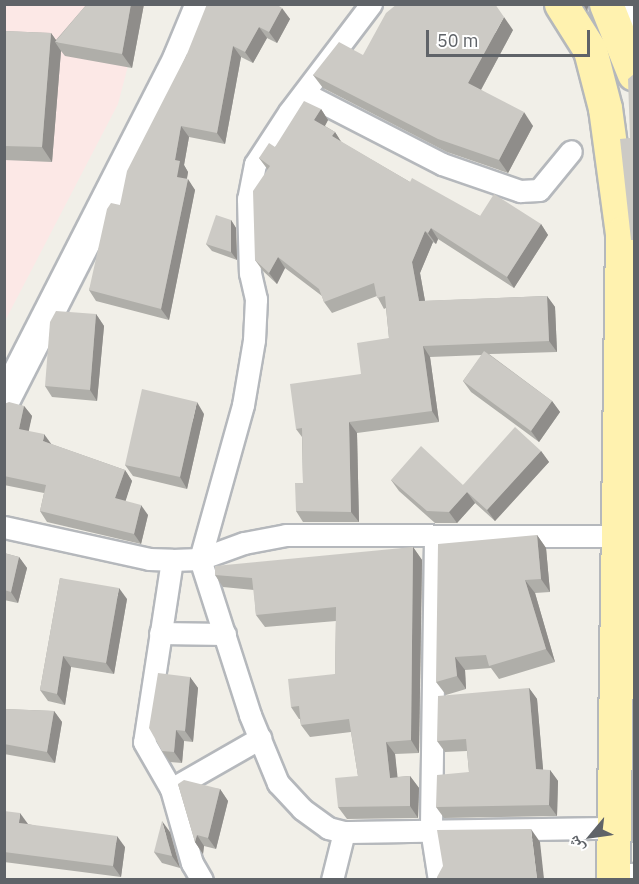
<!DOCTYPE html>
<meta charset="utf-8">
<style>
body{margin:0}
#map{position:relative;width:639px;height:884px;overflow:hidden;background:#f1efe8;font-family:"IBM Plex Sans","Noto Naskh Arabic",sans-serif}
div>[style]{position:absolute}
.medical>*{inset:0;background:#fce8e6}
.roads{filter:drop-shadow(2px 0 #b5b8bc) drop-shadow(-2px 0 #b5b8bc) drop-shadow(0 2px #b5b8bc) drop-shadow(0 -2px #b5b8bc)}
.street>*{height:21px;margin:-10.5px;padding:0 10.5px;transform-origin:10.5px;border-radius:10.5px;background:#fff}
.secondary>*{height:30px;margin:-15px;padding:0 15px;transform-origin:15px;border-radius:15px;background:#fff}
.primary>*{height:33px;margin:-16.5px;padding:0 16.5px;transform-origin:16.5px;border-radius:16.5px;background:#fff2af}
.wall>*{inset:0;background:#afaea9}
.shaded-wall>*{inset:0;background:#8f8d8a}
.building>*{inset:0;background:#cccac5}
span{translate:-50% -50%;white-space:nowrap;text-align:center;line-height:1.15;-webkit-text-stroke:4.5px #fff;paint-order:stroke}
.frame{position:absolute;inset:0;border:6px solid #5f6368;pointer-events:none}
.north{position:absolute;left:561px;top:806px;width:60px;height:60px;-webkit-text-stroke:4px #fff;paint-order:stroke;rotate:241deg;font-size:16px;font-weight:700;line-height:24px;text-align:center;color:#5f6368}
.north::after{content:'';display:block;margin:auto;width:21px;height:27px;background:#5f6368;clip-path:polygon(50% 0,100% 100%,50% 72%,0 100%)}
.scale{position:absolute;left:426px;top:30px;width:164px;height:27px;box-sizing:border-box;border:3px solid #5f6368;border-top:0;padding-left:8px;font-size:18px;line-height:21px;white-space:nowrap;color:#5f6368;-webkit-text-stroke:4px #fff;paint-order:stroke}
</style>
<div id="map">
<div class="medical">
<i style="clip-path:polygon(5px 5px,144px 5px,118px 104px,5px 321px)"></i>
</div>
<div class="roads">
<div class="street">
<i style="left:371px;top:4px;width:136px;rotate:127.2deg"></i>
<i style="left:289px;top:112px;width:62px;rotate:123.2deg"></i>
<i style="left:255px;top:164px;width:36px;rotate:101deg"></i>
<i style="left:248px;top:199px;width:74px;rotate:88.5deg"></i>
<i style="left:250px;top:273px;width:27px;rotate:77deg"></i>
<i style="left:256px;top:299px;width:41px;rotate:92.8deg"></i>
<i style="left:254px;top:340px;width:66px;rotate:99.6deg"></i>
<i style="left:243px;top:405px;width:160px;rotate:105.6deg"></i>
<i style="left:200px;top:559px;width:164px;rotate:72.2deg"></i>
<i style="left:250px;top:715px;width:74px;rotate:67.6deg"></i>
<i style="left:278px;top:783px;width:35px;rotate:47deg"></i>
<i style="left:302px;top:809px;width:32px;rotate:36deg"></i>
<i style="left:328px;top:828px;width:16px;rotate:14deg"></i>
<i style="left:344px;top:832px;width:268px;rotate:-0.9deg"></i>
<i style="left:612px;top:15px;width:22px;rotate:3deg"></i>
<i style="left:304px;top:93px;width:155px;rotate:27.2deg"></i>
<i style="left:442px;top:164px;width:83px;rotate:19.1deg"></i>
<i style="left:520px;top:191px;width:19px;rotate:-3deg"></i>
<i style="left:539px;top:190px;width:50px;rotate:-50.6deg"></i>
<i style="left:4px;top:527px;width:148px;rotate:12.4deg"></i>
<i style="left:149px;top:559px;width:23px;rotate:2deg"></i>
<i style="left:172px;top:560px;width:28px;rotate:-2deg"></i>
<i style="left:200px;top:559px;width:47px;rotate:-20deg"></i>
<i style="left:244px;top:543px;width:43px;rotate:-10.8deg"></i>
<i style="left:286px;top:535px;width:348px;rotate:0.2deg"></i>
<i style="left:435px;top:538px;width:291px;rotate:90.8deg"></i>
<i style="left:431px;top:829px;width:52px;rotate:81.1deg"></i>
<i style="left:172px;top:560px;width:184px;rotate:98.7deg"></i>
<i style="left:144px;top:742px;width:54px;rotate:60.1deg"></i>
<i style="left:171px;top:789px;width:77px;rotate:74.2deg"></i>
<i style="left:192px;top:863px;width:20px;rotate:60deg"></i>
<i style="left:160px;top:633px;width:65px;rotate:0.9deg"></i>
<i style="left:171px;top:789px;width:103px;rotate:-29.8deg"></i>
<i style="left:613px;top:875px;width:21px;rotate:-3deg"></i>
<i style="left:332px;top:880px;width:49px;rotate:-76deg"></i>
</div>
<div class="secondary">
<i style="left:4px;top:401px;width:386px;rotate:-63deg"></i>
<i style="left:179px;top:57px;width:57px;rotate:-67.5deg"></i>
</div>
<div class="primary">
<i style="left:561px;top:4px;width:54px;rotate:57.8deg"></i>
<i style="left:590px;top:50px;width:60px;rotate:75.5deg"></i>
<i style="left:605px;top:108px;width:126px;rotate:82.3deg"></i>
<i style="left:622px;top:233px;width:647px;rotate:90.8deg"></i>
<i style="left:606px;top:4px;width:75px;rotate:68.2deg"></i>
</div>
</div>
<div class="wall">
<i style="clip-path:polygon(87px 4px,144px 4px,132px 68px,65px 56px,61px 51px,52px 162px,4px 160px,4px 31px,51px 33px,56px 40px)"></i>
<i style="clip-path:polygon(280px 7px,290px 19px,277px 43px,267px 38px,253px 63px,241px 57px,225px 144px,189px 137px,184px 165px,188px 172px,187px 179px,195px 190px,169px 320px,96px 301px,89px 290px,120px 205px,187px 54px)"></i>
<i style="clip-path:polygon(513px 30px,481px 90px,533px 126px,508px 173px,447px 152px,323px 88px,313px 75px,363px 55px)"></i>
<i style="clip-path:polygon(321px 109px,328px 120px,325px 126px,335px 132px,341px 142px,410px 182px,480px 216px,541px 224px,548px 235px,514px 288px,438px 239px,436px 244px,433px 242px,420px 273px,425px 301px,547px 296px,555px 307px,557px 352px,489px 354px,552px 401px,560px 412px,539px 442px,471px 392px,463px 381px,482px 355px,430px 357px,439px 422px,357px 433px,359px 522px,303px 522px,296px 511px,303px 483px,302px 437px,296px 429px,361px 374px,389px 338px,386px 308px,384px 309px,377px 296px,332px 313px,324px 302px,322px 296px,285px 268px,277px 284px,263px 271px,255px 260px,268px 170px,259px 158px,275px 147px)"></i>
<i style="clip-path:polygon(231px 220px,236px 228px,237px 260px,212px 251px,206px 244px)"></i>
<i style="clip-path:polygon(96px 314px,104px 326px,97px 401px,52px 397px,45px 386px)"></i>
<i style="clip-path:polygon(4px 404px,24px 406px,32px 416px,28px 431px,51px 444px,125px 470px,132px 481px,125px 501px,148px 515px,141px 544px,47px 522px,40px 511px,44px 493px,4px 485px)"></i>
<i style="clip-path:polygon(204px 414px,187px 489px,133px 476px,125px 465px)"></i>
<i style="clip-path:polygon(541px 451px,549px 462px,495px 521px,475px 503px,457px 523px,435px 523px,399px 491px,391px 480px,463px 485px)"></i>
<i style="clip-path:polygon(537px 535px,546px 548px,550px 592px,535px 593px,555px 662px,499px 679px,491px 668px,465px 670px,466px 689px,446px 695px,436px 682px)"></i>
<i style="clip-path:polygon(413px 547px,422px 560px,419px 753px,395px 754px,397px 777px,410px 776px,419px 788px,418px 818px,347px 819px,338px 807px,358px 776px,351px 732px,310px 737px,301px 725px,300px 719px,299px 719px,291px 707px,335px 674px,336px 621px,265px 627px,256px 615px,254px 590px,223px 587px,215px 575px)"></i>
<i style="clip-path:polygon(4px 553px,19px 557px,27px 568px,18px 603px,4px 600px)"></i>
<i style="clip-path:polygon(60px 578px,127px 599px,114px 674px,71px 667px,65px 705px,48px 701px,40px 690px)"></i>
<i style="clip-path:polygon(190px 677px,198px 688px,193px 742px,184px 741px,182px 763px,170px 762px,162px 751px)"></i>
<i style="clip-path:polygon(529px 688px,537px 699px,543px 770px,550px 770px,558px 781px,557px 816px,444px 818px,436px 807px,469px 772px,467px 751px,445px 752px,437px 741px)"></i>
<i style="clip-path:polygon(4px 709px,54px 711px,62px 722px,55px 763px,4px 754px)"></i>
<i style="clip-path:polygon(178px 784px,220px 789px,228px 801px,216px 849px,204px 846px,203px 854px,195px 842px)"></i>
<i style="clip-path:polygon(4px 811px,28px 824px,125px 847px,121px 877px,4px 862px)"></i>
<i style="clip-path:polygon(170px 832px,180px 868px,162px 863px,154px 852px)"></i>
</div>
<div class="shaded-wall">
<i style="clip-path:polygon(131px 4px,144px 4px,132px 68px,122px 54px)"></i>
<i style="clip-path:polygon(583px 4px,589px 4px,587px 11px)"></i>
<i style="clip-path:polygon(282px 8px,290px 19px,277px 43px,269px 32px)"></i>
<i style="clip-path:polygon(504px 17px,513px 30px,477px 97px,468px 83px)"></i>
<i style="clip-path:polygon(259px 27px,267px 38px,253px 63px,245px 52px)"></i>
<i style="clip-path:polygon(51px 33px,58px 43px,55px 42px,61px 51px,52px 162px,42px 147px)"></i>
<i style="clip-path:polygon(233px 46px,241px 57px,225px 144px,217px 133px)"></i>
<i style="clip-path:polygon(321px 109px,328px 120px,322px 131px,314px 120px)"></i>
<i style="clip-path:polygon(524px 112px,533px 126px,508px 173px,499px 160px)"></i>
<i style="clip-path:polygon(181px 126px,189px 137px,184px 165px,188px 172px,185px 188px,177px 177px,175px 160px)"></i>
<i style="clip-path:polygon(335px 132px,342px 143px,332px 136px)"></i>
<i style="clip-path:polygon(188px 179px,195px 190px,169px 320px,161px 309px)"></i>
<i style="clip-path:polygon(231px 220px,236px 228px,237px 260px,231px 252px)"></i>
<i style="clip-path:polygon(541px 224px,548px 235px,514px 288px,507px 277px)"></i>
<i style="clip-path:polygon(431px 228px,438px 239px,436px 244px,428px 233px)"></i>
<i style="clip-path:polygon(425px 231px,433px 242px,420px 273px,427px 312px,419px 301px,412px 262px)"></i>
<i style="clip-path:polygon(278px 257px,285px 268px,277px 284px,269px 273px)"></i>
<i style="clip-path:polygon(547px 296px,555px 307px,557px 352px,549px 341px)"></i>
<i style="clip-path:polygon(96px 314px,104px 326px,97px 401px,90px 390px)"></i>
<i style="clip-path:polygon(423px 346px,430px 357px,439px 422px,432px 411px)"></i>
<i style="clip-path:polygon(552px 401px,560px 412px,539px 442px,531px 431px)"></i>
<i style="clip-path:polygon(197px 402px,204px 414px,187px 489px,180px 477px)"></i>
<i style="clip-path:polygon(24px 406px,32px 416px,27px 439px,19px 429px)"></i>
<i style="clip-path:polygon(349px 422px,357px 433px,359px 522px,351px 512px)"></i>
<i style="clip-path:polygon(44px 434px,52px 445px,43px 441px)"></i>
<i style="clip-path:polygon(541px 451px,549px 462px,495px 521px,487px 510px)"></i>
<i style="clip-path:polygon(125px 470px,132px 481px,123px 509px,115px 498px)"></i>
<i style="clip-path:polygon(467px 492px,475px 503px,457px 523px,449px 512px)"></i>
<i style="clip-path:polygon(141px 505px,148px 515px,141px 544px,134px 534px)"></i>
<i style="clip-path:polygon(537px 535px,546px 548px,550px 592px,541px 579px)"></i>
<i style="clip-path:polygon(413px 547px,422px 560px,419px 753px,411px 740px)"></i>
<i style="clip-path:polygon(19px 557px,27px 568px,18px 603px,11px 592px)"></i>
<i style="clip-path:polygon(525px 580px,535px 593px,555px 662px,546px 649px)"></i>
<i style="clip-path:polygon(119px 588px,127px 599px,114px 674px,106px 663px)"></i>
<i style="clip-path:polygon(63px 656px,71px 667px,65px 705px,57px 694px)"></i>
<i style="clip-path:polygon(455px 657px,465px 670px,466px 689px,457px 676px)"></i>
<i style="clip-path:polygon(190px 677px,198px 688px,193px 742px,185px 731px)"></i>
<i style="clip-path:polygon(529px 688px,537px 699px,544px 780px,536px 769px)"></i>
<i style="clip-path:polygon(54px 711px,62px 722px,55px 763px,47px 752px)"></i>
<i style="clip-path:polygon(176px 730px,184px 741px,182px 763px,174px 752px)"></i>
<i style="clip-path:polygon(386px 742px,395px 754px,399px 790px,390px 778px)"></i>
<i style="clip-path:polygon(550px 770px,558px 781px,557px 816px,549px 805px)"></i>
<i style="clip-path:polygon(410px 776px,419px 788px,418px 818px,410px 806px)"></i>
<i style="clip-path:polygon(220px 789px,228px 801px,216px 849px,208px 838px)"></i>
<i style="clip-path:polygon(20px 813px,28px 824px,19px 823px)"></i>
<i style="clip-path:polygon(162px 821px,170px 832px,180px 868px,172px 856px)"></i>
<i style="clip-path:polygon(531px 829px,540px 842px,544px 879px,537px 879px)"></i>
<i style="clip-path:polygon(197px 835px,204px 846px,203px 854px,195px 842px)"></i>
<i style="clip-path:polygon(117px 836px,125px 847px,121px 877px,113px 866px)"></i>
</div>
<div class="building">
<i style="clip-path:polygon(87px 4px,131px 4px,122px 54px,55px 42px)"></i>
<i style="clip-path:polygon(207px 4px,276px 4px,282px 8px,269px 32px,259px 27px,245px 52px,233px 46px,217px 133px,181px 126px,175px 160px,180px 161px,177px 177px,188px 179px,161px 309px,89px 290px,107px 209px,111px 203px,120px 205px,127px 171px,187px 54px)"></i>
<i style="clip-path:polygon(397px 4px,495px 4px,504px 17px,468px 83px,524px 112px,499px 160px,438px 139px,313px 75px,339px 42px,363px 55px,386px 13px)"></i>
<i style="clip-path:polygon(4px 31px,51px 33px,42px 147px,4px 146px)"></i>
<i style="clip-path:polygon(634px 74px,634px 240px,631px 240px,620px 139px,630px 138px,628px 79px)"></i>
<i style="clip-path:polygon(304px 101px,321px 109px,314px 120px,335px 132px,332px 136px,410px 182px,412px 178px,480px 216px,494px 194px,541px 224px,507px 277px,431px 228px,428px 233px,425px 231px,412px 262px,419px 301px,547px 296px,549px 341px,423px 346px,432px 411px,349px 422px,351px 512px,296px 511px,295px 483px,303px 483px,302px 428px,296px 429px,290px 384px,361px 374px,357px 343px,389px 338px,385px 296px,377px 298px,374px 283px,324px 302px,319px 289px,278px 257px,269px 273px,255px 260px,253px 191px,270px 166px,259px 158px,269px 143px,275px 147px)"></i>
<i style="clip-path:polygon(216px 215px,231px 220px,231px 252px,206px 244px)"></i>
<i style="clip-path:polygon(56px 311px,96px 314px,90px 390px,45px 386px,50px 322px)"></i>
<i style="clip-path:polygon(484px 351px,552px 401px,531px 431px,463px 381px)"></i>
<i style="clip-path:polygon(142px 389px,197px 402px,180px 477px,125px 465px)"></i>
<i style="clip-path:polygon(9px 402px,24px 406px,19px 429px,44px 434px,43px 441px,125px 470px,115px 498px,141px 505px,134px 534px,40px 511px,46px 485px,4px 476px,4px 404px)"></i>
<i style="clip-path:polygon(515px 427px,541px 451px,487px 510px,467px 492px,449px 512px,427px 511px,391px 480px,421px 446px,463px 485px)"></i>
<i style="clip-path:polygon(537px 535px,541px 579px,525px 580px,546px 649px,489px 666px,486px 655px,455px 657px,457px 676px,436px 682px,438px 544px)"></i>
<i style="clip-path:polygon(413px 547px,411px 740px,386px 742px,390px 778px,410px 776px,410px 806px,338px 807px,335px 778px,358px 776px,349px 719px,301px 725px,299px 706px,291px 707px,288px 679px,335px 674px,336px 607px,256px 615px,252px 578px,215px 575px,215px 566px)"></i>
<i style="clip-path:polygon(4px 553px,19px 557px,11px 592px,4px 590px)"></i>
<i style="clip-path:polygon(60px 578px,119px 588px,106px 663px,63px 656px,57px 694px,40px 690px)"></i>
<i style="clip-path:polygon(158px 673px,190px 677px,185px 731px,176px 730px,174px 752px,162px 751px,149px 728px)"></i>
<i style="clip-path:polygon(529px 688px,536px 769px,550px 770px,549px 805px,436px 807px,437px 775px,469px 772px,466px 739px,437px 741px,438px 696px)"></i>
<i style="clip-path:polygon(4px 709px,54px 711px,47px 752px,4px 744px)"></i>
<i style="clip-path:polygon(184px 780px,220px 789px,208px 838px,197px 835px,195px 842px,178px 784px)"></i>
<i style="clip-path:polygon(4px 811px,20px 813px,19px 823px,117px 836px,113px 866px,4px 852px)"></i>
<i style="clip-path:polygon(162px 821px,172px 856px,154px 852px)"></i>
<i style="clip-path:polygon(531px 829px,537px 879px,437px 879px,437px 877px,443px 866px,437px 830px)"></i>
</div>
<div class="frame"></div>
<div class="north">ش</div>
<div class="scale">50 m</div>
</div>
